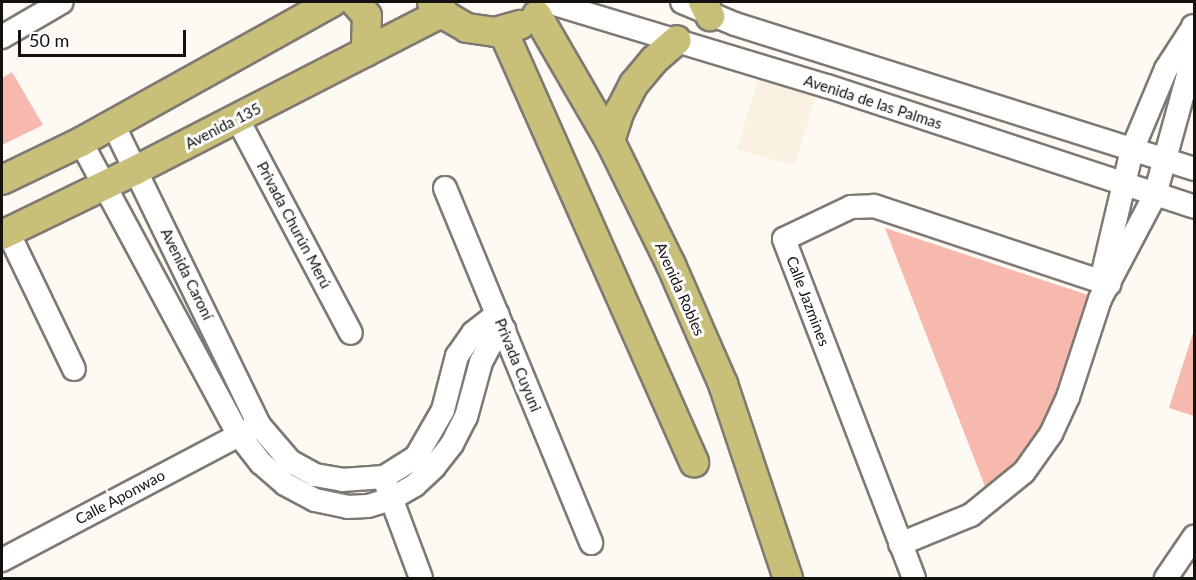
<!DOCTYPE html>
<meta charset="utf-8">
<style>
body{margin:0}
#map{position:relative;width:1196px;height:580px;overflow:hidden;background:#fefaf3;font-family:Lato,sans-serif}
div>[style]{position:absolute}
.built>*{inset:0;background:#fbf1e2}
.green>*{inset:0;background:#f7b8ae}
.roads{filter:drop-shadow(2px 0 #7e7972) drop-shadow(-2px 0 #7e7972) drop-shadow(0 2px #7e7972) drop-shadow(0 -2px #7e7972)}
.minor>*{height:22px;margin:-11px;padding:0 11px;transform-origin:11px;border-radius:11px;background:#fff}
.major>*{height:28px;margin:-14px;padding:0 14px;transform-origin:14px;border-radius:14px;background:#c8bf79}
span{translate:-50% -50%;white-space:nowrap;text-align:center;line-height:1.15;-webkit-text-stroke:6px #fff;paint-order:stroke}
.street-label{font-size:15px;color:#14120f}
.frame{position:absolute;inset:0;border:3px solid #14120f;pointer-events:none}
.scale{position:absolute;left:18px;top:30px;width:168px;height:27px;box-sizing:border-box;border:3px solid #14120f;border-top:0;padding-left:8px;font-size:18px;line-height:21px;white-space:nowrap;color:#14120f;-webkit-text-stroke:4px #fff;paint-order:stroke}
</style>
<div id="map">
<div class="built">
<i style="clip-path:polygon(760px 73px,818px 91px,794px 166px,737px 149px)"></i>
</div>
<div class="green">
<i style="clip-path:polygon(12px 72px,43px 125px,2px 145px,2px 78px)"></i>
<i style="clip-path:polygon(885px 228px,1094px 297px,1060px 392px,1043px 430px,1015px 464px,986px 489px)"></i>
<i style="clip-path:polygon(1194px 330px,1194px 416px,1169px 408px)"></i>
</div>
<div class="roads">
<div class="minor">
<i style="left:548px;top:2px;width:291px;rotate:16.8deg"></i>
<i style="left:827px;top:86px;width:386px;rotate:18.2deg"></i>
<i style="left:682px;top:2px;width:57px;rotate:22.5deg"></i>
<i style="left:735px;top:24px;width:481px;rotate:17.5deg"></i>
<i style="left:2px;top:37px;width:69px;rotate:-30.3deg"></i>
<i style="left:237px;top:118px;width:243px;rotate:62.1deg"></i>
<i style="left:113px;top:124px;width:335px;rotate:64.1deg"></i>
<i style="left:259px;top:425px;width:48px;rotate:49.3deg"></i>
<i style="left:290px;top:461px;width:29px;rotate:29deg"></i>
<i style="left:315px;top:475px;width:27px;rotate:10deg"></i>
<i style="left:342px;top:480px;width:42px;rotate:-4.1deg"></i>
<i style="left:384px;top:477px;width:38px;rotate:-32deg"></i>
<i style="left:416px;top:457px;width:54px;rotate:-60.1deg"></i>
<i style="left:443px;top:410px;width:56px;rotate:-75.5deg"></i>
<i style="left:457px;top:356px;width:28px;rotate:-55deg"></i>
<i style="left:473px;top:333px;width:31px;rotate:-38deg"></i>
<i style="left:81px;top:142px;width:333px;rotate:61.7deg"></i>
<i style="left:239px;top:435px;width:36px;rotate:52deg"></i>
<i style="left:261px;top:463px;width:32px;rotate:41deg"></i>
<i style="left:285px;top:484px;width:34px;rotate:28deg"></i>
<i style="left:315px;top:500px;width:33px;rotate:12deg"></i>
<i style="left:347px;top:507px;width:21px;rotate:-3deg"></i>
<i style="left:368px;top:506px;width:24px;rotate:-17deg"></i>
<i style="left:391px;top:499px;width:28px;rotate:-30deg"></i>
<i style="left:415px;top:485px;width:26px;rotate:-43deg"></i>
<i style="left:434px;top:467px;width:29px;rotate:-52deg"></i>
<i style="left:452px;top:444px;width:30px;rotate:-63deg"></i>
<i style="left:466px;top:417px;width:57px;rotate:-74.7deg"></i>
<i style="left:481px;top:362px;width:19px;rotate:-62deg"></i>
<i style="left:490px;top:345px;width:21px;rotate:-47deg"></i>
<i style="left:445px;top:188px;width:384px;rotate:67.6deg"></i>
<i style="left:8px;top:232px;width:152px;rotate:64.3deg"></i>
<i style="left:1101px;top:281px;width:135px;rotate:-76.7deg"></i>
<i style="left:1132px;top:150px;width:88px;rotate:-67.2deg"></i>
<i style="left:1166px;top:69px;width:44px;rotate:-57deg"></i>
<i style="left:387px;top:487px;width:97px;rotate:69.5deg"></i>
<i style="left:900px;top:544px;width:77px;rotate:-22.2deg"></i>
<i style="left:971px;top:515px;width:68px;rotate:-39.1deg"></i>
<i style="left:1024px;top:472px;width:47px;rotate:-54.6deg"></i>
<i style="left:1051px;top:434px;width:41px;rotate:-65.3deg"></i>
<i style="left:1068px;top:397px;width:103px;rotate:-71.9deg"></i>
<i style="left:1100px;top:299px;width:118px;rotate:-62.1deg"></i>
<i style="left:1155px;top:195px;width:124px;rotate:-74.6deg"></i>
<i style="left:1188px;top:75px;width:49px;rotate:-84.2deg"></i>
<i style="left:2px;top:560px;width:283px;rotate:-27.8deg"></i>
<i style="left:914px;top:578px;width:363px;rotate:-111deg"></i>
<i style="left:784px;top:239px;width:74px;rotate:-25.5deg"></i>
<i style="left:851px;top:207px;width:23px;rotate:-2deg"></i>
<i style="left:874px;top:206px;width:248px;rotate:18.4deg"></i>
<i style="left:1166px;top:578px;width:50px;rotate:-55.7deg"></i>
</div>
<div class="major">
<i style="left:355px;top:2px;width:18px;rotate:49deg"></i>
<i style="left:367px;top:16px;width:36px;rotate:92deg"></i>
<i style="left:432px;top:2px;width:22px;rotate:43deg"></i>
<i style="left:448px;top:17px;width:22px;rotate:30deg"></i>
<i style="left:467px;top:28px;width:28px;rotate:8deg"></i>
<i style="left:495px;top:32px;width:26px;rotate:-16deg"></i>
<i style="left:703px;top:2px;width:16px;rotate:63deg"></i>
<i style="left:537px;top:15px;width:146px;rotate:59.9deg"></i>
<i style="left:610px;top:141px;width:138px;rotate:63.8deg"></i>
<i style="left:671px;top:265px;width:130px;rotate:66.4deg"></i>
<i style="left:723px;top:384px;width:205px;rotate:71.5deg"></i>
<i style="left:503px;top:31px;width:472px;rotate:66.1deg"></i>
<i style="left:610px;top:141px;width:32px;rotate:-72deg"></i>
<i style="left:620px;top:111px;width:30px;rotate:-63deg"></i>
<i style="left:634px;top:84px;width:31px;rotate:-50deg"></i>
<i style="left:654px;top:60px;width:30px;rotate:-41deg"></i>
<i style="left:2px;top:180px;width:88px;rotate:-25.7deg"></i>
<i style="left:81px;top:142px;width:288px;rotate:-29.1deg"></i>
<i style="left:2px;top:235px;width:149px;rotate:-25.9deg"></i>
<i style="left:136px;top:170px;width:344px;rotate:-27.2deg"></i>
</div>
</div>
<div class="street-label">
<span style="left:873px;top:102px;rotate:18deg">Avenida de las Palmas</span>
<span style="left:223px;top:126px;rotate:-27deg">Avenida 135</span>
<span style="left:294px;top:225px;rotate:62deg">Privada Churún Merú</span>
<span style="left:187px;top:274px;rotate:64deg">Avenida Caroní</span>
<span style="left:680px;top:289px;rotate:66deg">Avenida Robles</span>
<span style="left:808px;top:301px;rotate:69deg">Calle Jazmines</span>
<span style="left:518px;top:365px;rotate:68deg">Privada Cuyuni</span>
<span style="left:120px;top:497px;rotate:-28deg">Calle Aponwao</span>
</div>
<div class="frame"></div>
<div class="scale">50 m</div>
</div>
